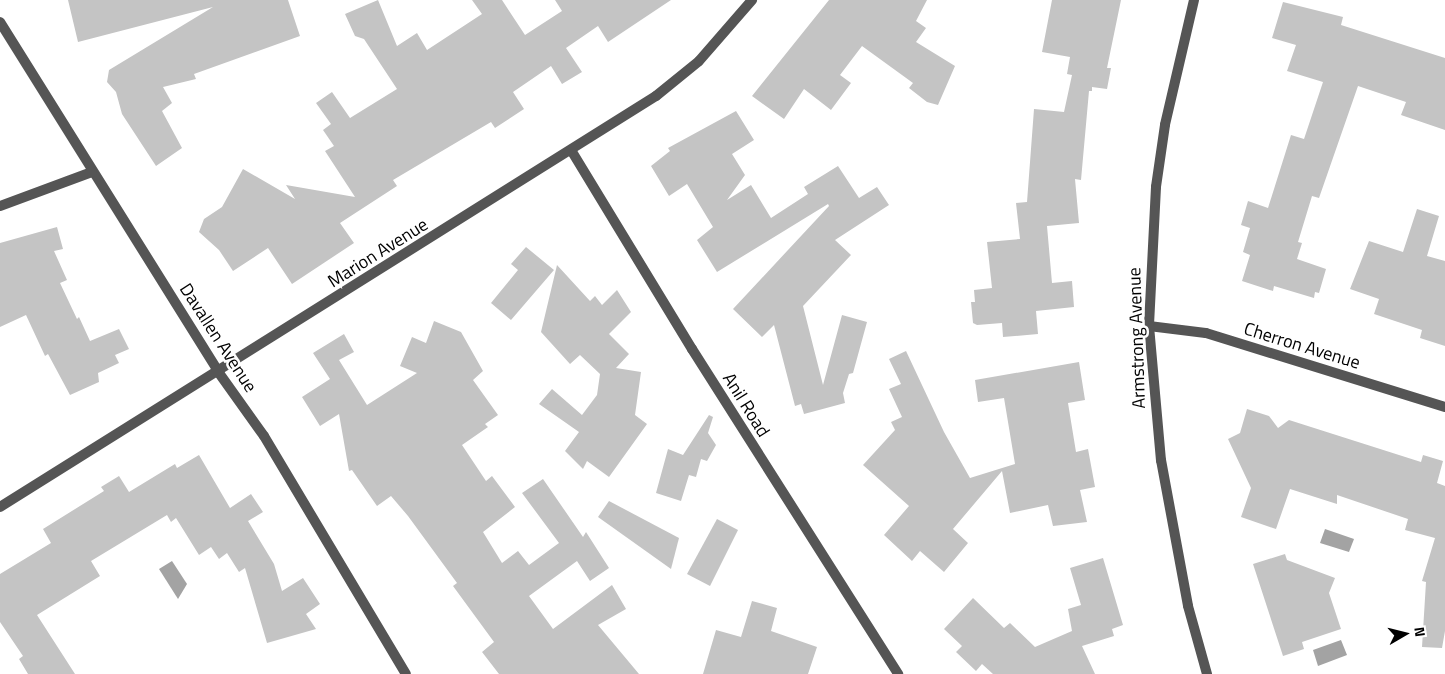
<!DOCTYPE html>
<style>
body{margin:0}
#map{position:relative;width:1445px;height:674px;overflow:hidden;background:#fff;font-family:"Titillium Web",sans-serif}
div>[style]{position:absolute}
.water>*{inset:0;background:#a3a3a3}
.building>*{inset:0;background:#c4c4c4}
.minor>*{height:10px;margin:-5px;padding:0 5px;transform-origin:5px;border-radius:5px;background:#555}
.tertiary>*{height:10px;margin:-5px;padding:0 5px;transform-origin:5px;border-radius:5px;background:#555}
span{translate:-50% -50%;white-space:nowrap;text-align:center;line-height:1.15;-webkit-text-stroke:5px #fff;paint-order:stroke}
.street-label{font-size:18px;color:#000}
.north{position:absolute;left:1380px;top:609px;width:50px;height:50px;-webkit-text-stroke:4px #fff;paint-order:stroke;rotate:82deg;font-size:14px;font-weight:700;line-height:20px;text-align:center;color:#000}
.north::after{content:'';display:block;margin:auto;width:18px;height:22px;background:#000;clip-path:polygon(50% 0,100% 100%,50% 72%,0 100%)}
</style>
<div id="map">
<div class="water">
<i style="clip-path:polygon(1325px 529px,1354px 539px,1349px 552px,1320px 543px)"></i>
<i style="clip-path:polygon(172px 561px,187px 584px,178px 599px,159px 569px)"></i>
<i style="clip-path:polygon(1341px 640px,1347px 655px,1318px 666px,1313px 650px)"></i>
</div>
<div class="building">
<i style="clip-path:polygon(68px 0,288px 0,300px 36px,194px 74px,196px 79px,163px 87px,172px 103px,162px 111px,182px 148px,156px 166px,122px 114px,116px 92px,107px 82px,109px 70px,213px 7px,78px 42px)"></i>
<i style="clip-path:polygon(378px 0,397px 46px,417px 33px,427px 50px,482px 14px,472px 0,502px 0,525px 35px,562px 11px,555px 0,671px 0,608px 42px,598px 26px,566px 48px,582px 72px,562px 84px,551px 66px,513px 92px,524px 109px,495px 128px,491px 122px,393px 180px,397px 186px,340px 223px,354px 243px,292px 284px,268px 248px,233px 271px,219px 250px,199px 232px,204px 219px,222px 207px,243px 169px,295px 199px,286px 185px,355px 197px,325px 151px,334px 146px,323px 130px,331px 124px,316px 103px,332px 92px,350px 118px,397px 89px,364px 39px,355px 36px,345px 14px)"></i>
<i style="clip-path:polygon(829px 0,927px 0,916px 21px,926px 28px,916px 42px,955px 66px,938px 105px,927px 102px,909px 88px,913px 83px,862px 46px,840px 75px,851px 83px,831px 110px,804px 89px,784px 119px,752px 96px)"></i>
<i style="clip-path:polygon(1052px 0,1121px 0,1107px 68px,1111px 68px,1107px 89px,1092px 87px,1092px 91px,1089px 91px,1081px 180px,1075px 179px,1079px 223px,1047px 226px,1052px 283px,1072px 281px,1074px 307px,1036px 311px,1038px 334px,1003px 337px,1002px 323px,977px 325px,973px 323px,971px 302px,975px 302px,974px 290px,992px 288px,987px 242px,1020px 239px,1016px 203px,1027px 202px,1034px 109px,1064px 112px,1072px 75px,1067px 74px,1070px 57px,1042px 52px)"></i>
<i style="clip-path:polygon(1283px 2px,1343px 17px,1341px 25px,1445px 58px,1445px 130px,1401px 115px,1406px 102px,1358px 86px,1319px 198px,1312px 196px,1298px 242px,1302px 243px,1297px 259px,1326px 269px,1319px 293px,1315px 292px,1314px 298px,1274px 286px,1273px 291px,1242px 281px,1250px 255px,1243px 252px,1250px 228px,1241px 225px,1248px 201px,1268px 208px,1291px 135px,1304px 139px,1323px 82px,1287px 71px,1296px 45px,1272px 38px)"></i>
<i style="clip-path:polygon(736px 111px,754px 140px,732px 154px,745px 175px,727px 200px,751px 185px,771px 218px,808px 194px,804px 187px,838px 166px,859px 198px,877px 187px,889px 205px,835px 240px,851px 255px,803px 306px,823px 385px,842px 315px,867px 322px,853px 373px,849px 374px,843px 393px,845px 403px,804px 414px,801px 404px,795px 406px,774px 325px,762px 337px,733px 309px,829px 206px,828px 204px,717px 272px,697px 240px,713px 227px,687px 184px,669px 196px,651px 166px,670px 151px,668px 148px)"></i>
<i style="clip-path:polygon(1417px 209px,1439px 216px,1427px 256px,1445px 261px,1445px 346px,1420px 338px,1422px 330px,1374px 314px,1379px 299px,1350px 289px,1369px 241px,1403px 252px)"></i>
<i style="clip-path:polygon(57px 227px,63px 249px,54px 251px,67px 280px,60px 283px,77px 319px,79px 317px,90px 341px,119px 329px,129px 349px,115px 355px,119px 363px,98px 373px,99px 382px,70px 395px,48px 354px,45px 356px,26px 315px,0 327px,0 243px)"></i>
<i style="clip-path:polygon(526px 247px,554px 270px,511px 320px,491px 303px,518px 270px,511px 264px)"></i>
<i style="clip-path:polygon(557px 265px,590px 301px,595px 296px,602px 305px,617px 290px,631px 312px,609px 334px,629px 354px,616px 368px,641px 372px,635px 415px,647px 424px,609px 477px,587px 461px,583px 469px,565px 451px,579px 432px,539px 404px,552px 389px,582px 415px,597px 395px,600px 374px,580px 355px,570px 364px,541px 332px)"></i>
<i style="clip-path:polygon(434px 321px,461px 332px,483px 371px,473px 380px,498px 415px,485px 424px,488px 427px,462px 445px,486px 481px,492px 476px,515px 507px,483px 532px,502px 563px,518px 551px,529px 565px,559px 543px,522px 493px,543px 479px,583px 537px,586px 532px,609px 568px,590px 581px,577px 561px,529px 596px,553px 629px,612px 585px,626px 609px,598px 625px,639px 674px,499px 674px,482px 652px,494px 642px,453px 586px,457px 583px,408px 516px,391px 496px,377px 506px,352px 470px,349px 471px,339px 414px,320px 426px,302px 397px,330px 379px,313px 353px,344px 334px,354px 352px,339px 360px,367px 405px,417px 373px,400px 366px,412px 337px,426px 343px)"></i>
<i style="clip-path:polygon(906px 351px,944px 432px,970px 478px,1015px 464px,1004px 398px,978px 402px,975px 380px,1079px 362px,1085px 400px,1068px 403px,1076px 452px,1088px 449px,1095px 487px,1080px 490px,1087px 522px,1053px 526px,1048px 505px,1010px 513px,1002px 471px,953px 529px,968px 543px,944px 572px,920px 551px,912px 561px,884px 535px,909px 506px,863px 465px,895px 430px,891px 422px,902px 417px,889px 389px,901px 384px,889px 359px)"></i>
<i style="clip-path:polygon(1247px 409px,1269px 416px,1278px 428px,1289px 420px,1421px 462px,1423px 455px,1443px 461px,1437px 483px,1445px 486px,1445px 631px,1442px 648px,1422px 647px,1426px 582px,1422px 581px,1435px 538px,1405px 530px,1408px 519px,1337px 495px,1337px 504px,1290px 489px,1276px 529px,1241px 517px,1251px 488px,1228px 439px,1240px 433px)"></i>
<i style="clip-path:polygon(709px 415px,713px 417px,708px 433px,716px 445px,707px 461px,701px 459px,696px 477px,689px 475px,681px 501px,656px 493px,668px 449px,683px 455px)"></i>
<i style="clip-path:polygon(199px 455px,230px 508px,251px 494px,263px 512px,248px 521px,274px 564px,282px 591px,303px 578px,320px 604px,306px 614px,316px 629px,267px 643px,245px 568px,239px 572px,227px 553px,219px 559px,211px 547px,199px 555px,176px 518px,171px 522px,167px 515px,91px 561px,100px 576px,37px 615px,75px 674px,28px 674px,19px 659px,23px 656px,0 622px,0 574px,51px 543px,43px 529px,104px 491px,101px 487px,119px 476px,129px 492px,175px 464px,177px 468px)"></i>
<i style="clip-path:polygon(609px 501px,679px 538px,671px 569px,598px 517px)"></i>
<i style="clip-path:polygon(717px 519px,738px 530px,710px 586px,687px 574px)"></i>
<i style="clip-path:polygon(1285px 554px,1287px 560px,1335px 578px,1329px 593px,1341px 629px,1302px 642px,1304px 649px,1283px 656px,1253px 564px)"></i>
<i style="clip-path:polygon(1103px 558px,1123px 625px,1112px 629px,1114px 636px,1082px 646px,1095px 674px,993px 674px,982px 664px,976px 671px,956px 652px,962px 646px,944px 629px,973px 598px,1004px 628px,1010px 623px,1035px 647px,1072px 631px,1068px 609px,1081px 605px,1070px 568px)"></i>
<i style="clip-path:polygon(752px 601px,777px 608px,771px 631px,817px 647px,808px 674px,703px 674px,716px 630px,741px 637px)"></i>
</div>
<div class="minor">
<i style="left:0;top:22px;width:414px;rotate:58deg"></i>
<i style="left:219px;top:373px;width:77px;rotate:54.5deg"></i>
<i style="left:264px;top:436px;width:277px;rotate:59.2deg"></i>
<i style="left:571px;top:150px;width:233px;rotate:58.7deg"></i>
<i style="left:692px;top:349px;width:385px;rotate:57.6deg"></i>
<i style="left:0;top:206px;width:98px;rotate:-20.3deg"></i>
<i style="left:1149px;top:326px;width:57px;rotate:7deg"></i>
<i style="left:1206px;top:333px;width:250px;rotate:17.2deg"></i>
<i style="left:0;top:507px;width:774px;rotate:-32.07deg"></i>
<i style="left:656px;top:96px;width:55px;rotate:-39.1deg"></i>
<i style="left:699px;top:61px;width:81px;rotate:-49deg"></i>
</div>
<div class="tertiary">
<i style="left:1194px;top:0;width:128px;rotate:103.1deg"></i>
<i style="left:1165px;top:125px;width:63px;rotate:98.3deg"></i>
<i style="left:1156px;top:187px;width:139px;rotate:92.9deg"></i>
<i style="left:1149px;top:326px;width:135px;rotate:84.9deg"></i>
<i style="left:1161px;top:460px;width:148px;rotate:79.5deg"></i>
<i style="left:1188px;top:606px;width:71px;rotate:74.4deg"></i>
</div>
<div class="street-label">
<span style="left:378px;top:253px;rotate:-32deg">Marion Avenue</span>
<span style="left:218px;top:338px;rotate:57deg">Davallen Avenue</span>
<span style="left:1137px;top:338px;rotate:-92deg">Armstrong Avenue</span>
<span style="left:1302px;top:346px;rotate:17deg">Cherron Avenue</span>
<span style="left:746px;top:405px;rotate:58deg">Anil Road</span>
</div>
<div class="north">N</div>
</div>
